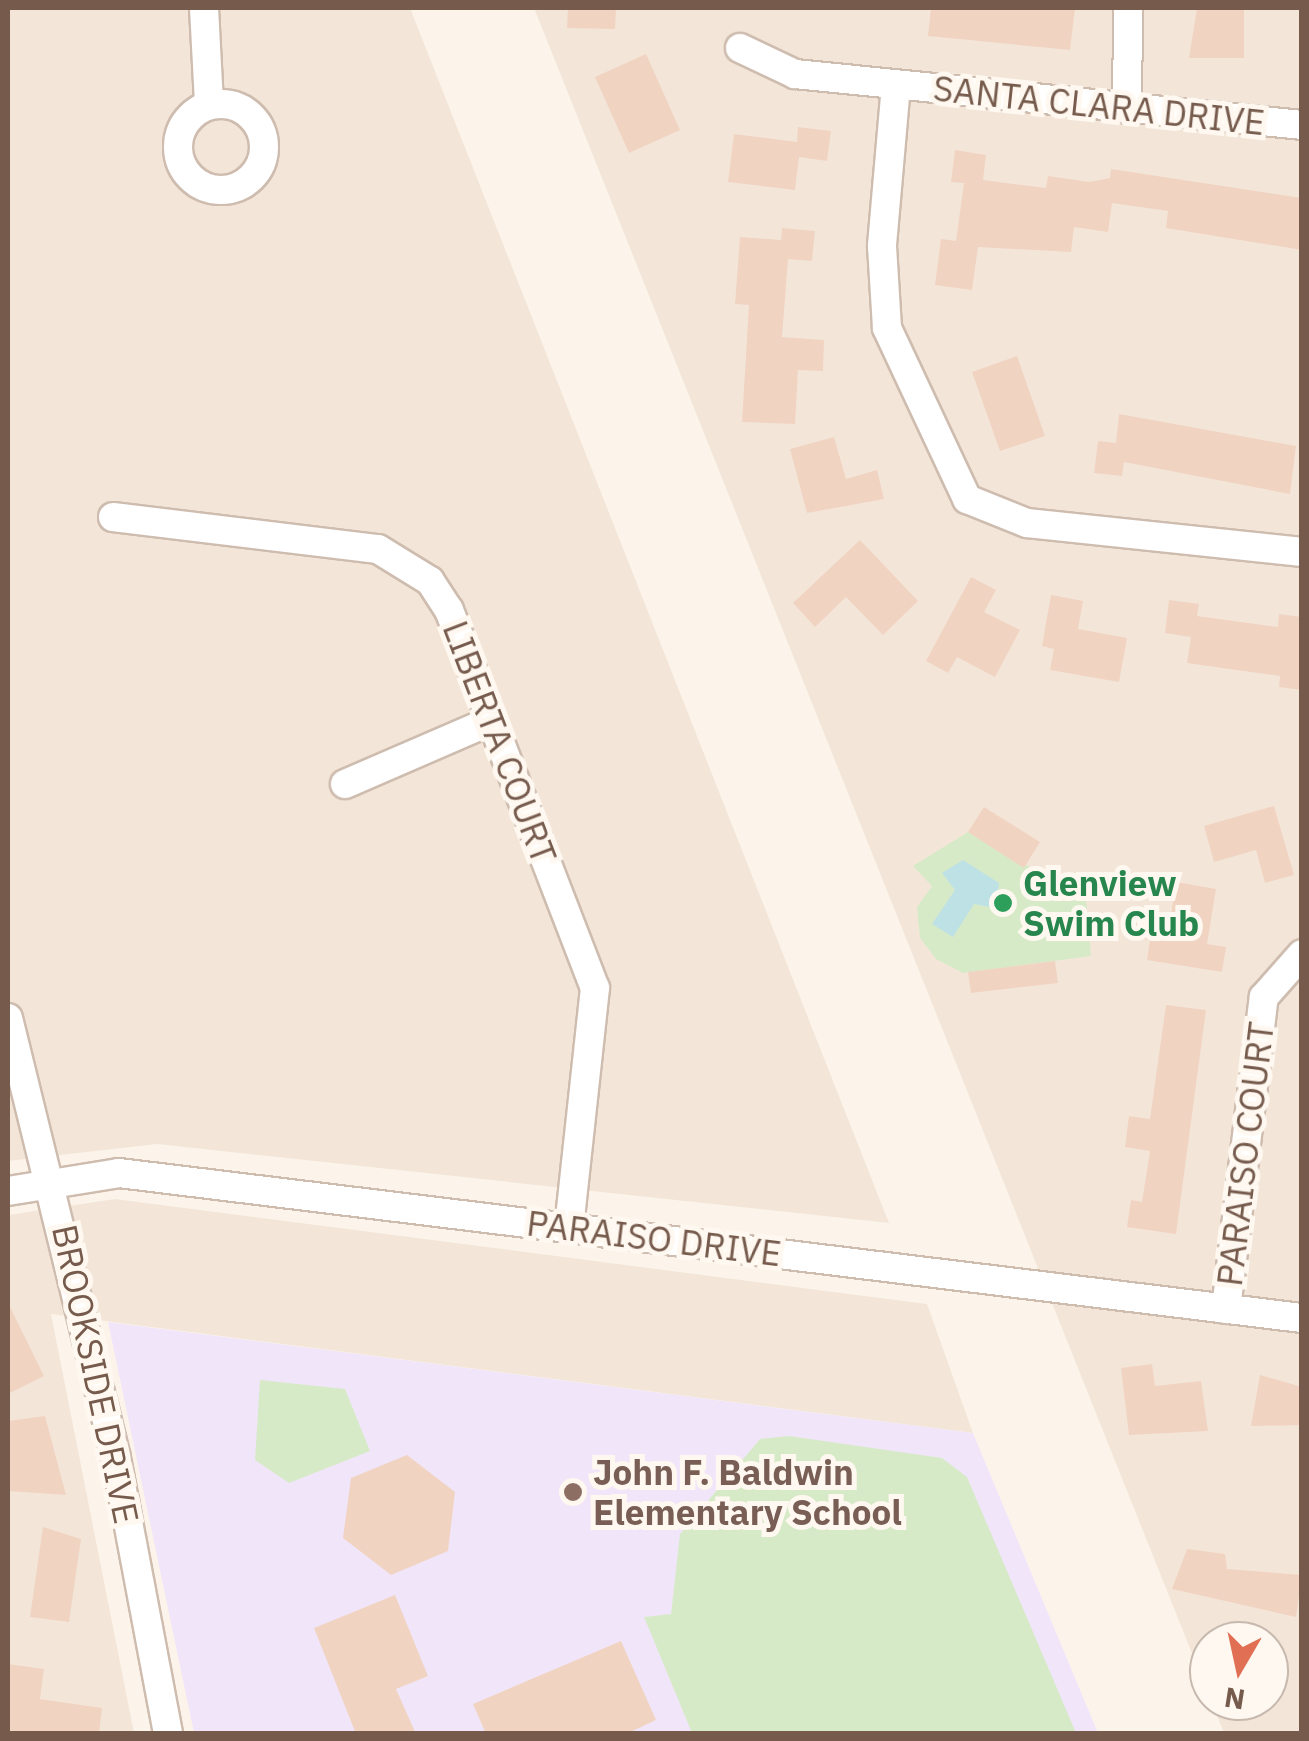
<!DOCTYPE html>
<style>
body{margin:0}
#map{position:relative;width:1309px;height:1741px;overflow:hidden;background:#fcf4ea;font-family:"IBM Plex Sans",sans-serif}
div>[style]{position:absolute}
.residential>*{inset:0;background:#f3e6d8}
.education>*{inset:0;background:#f1e6f9}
.green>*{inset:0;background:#d7eac8}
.water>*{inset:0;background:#bee1e6}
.building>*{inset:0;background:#f1d3c2}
.roads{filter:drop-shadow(2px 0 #cebcaf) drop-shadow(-2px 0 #cebcaf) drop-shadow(0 2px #cebcaf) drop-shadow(0 -2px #cebcaf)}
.minor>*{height:28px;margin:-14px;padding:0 14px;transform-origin:14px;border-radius:14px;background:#fff}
.minor>.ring{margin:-14px;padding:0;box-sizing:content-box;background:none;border:28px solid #fff;border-radius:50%}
.dots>*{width:28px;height:28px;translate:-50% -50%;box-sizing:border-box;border:5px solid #fef8f0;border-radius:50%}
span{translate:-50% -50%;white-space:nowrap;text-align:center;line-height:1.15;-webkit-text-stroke:10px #fef8f0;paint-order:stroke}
.street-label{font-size:35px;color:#765b4d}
.leisure-label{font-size:35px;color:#27864d;font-weight:700}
.left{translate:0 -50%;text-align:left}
.education-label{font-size:35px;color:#785e54;font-weight:700}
.frame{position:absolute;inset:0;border:10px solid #765b4d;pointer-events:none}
.north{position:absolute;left:1189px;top:1621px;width:100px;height:100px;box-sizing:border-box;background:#fef8f0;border:2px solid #c8b9af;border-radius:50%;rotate:189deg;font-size:28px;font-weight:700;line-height:40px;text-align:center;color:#765b4d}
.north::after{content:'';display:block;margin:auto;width:35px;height:45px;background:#e16f54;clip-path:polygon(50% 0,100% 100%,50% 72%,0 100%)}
</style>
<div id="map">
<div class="residential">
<i style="clip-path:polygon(8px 8px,410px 8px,889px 1223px,157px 1144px,8px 1161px)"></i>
<i style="clip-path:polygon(534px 8px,1301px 8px,1301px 1733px,1224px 1733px,1211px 1701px,1269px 1701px,1269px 1641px,1209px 1641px,1209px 1696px)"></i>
<i style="clip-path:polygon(115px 1199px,927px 1304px,973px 1433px,51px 1314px,134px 1733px,8px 1733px,8px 1215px)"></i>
</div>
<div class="education">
<i style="clip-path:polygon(108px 1322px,973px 1433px,1098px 1733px,194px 1733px)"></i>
</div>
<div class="green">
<i style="clip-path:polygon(968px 832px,1086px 899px,1091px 956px,963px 973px,936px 959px,920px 938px,917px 907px,932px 886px,913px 866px)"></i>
<i style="clip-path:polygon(260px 1380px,345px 1389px,370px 1451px,289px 1483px,255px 1460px)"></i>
<i style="clip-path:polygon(789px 1436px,942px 1458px,967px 1477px,1076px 1733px,692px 1733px,644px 1617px,671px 1614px,680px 1534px,760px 1439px)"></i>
</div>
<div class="water">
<i style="clip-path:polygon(963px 860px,999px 883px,996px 908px,974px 904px,953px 937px,932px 924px,955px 890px,942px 873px)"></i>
</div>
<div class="building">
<i style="clip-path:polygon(568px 8px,616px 8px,615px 29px,567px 28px)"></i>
<i style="clip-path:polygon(931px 8px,1075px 8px,1070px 50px,928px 36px)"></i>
<i style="clip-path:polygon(1197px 8px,1244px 8px,1244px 58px,1189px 58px)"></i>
<i style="clip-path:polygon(646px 54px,680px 130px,629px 153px,595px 77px)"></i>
<i style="clip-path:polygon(798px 127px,831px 131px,827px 161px,799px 157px,795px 190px,728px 182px,734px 134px,797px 142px)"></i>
<i style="clip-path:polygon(955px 150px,986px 155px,983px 180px,1046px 188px,1048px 176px,1089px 182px,1110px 178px,1111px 169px,1302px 198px,1302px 250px,1166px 228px,1168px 211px,1112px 203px,1108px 232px,1074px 227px,1071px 252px,978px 247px,972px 290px,935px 285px,941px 239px,956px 241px,964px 183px,951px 182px)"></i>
<i style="clip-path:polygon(782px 228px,815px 231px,812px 261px,788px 259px,782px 337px,824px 340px,823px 371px,798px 370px,795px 424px,742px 422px,749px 305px,735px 304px,740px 237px,781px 240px)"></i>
<i style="clip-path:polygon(1017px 356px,1045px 436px,1000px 451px,972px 372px)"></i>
<i style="clip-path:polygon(1119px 414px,1296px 446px,1290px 494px,1124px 462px,1122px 476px,1094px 473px,1098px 441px,1116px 443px)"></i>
<i style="clip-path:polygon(834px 437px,846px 479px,877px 470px,884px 499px,807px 513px,790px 449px)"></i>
<i style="clip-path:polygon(860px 540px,918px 601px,883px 635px,846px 597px,815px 627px,793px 603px)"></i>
<i style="clip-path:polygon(971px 577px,996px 590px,984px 612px,1020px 630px,995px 677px,957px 657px,948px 673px,926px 661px)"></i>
<i style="clip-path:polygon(1051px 595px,1083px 601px,1078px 629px,1127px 638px,1119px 682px,1050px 670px,1054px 649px,1042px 646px)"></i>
<i style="clip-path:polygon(1169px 600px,1199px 604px,1197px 616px,1278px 627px,1279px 614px,1302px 617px,1302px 690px,1279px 687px,1280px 676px,1187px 663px,1191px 637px,1165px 633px)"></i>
<i style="clip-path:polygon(1274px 806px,1294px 875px,1265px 883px,1256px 850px,1214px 862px,1204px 826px)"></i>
<i style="clip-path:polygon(984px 807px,1040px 842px,1024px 868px,968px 832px)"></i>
<i style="clip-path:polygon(1176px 882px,1216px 889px,1207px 944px,1226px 947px,1222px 972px,1147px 960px,1150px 940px,1127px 936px,1131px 909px,1171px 915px)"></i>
<i style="clip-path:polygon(1055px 961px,1058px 983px,971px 993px,968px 972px)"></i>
<i style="clip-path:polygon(1166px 1005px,1206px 1010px,1176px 1234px,1127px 1227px,1131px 1200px,1142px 1202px,1150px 1151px,1125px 1147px,1129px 1116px,1150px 1119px)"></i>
<i style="clip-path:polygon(8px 1303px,44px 1376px,8px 1394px)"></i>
<i style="clip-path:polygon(1152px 1364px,1155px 1386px,1201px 1381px,1208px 1431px,1129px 1435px,1121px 1368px)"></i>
<i style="clip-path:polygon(1260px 1375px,1302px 1387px,1302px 1425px,1251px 1426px)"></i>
<i style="clip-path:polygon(45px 1416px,66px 1495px,8px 1491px,8px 1421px)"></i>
<i style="clip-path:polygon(407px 1455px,455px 1492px,448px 1551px,391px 1575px,343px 1538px,351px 1478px)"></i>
<i style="clip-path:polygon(43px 1527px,81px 1539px,69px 1622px,30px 1617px)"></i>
<i style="clip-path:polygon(1187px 1549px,1225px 1554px,1227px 1569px,1302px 1575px,1296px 1617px,1172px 1589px)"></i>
<i style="clip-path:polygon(395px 1595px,428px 1676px,396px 1689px,416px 1734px,356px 1734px,314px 1628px)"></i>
<i style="clip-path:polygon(621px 1641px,656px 1720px,626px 1734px,486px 1734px,473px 1704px)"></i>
<i style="clip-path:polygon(8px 1664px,44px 1669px,40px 1699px,102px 1708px,99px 1734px,8px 1734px)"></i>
</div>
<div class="roads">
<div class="minor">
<i style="left:204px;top:8px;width:97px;rotate:87deg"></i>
<i style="left:740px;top:48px;width:61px;rotate:25.3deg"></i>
<i style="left:795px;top:74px;width:510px;rotate:5.74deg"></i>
<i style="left:896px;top:85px;width:162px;rotate:95deg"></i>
<i style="left:882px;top:246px;width:82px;rotate:86.5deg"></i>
<i style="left:887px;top:328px;width:189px;rotate:64.9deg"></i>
<i style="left:967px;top:499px;width:65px;rotate:21.8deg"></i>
<i style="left:1027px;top:523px;width:277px;rotate:6deg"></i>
<i class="ring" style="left:178px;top:104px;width:58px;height:58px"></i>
<i style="left:1127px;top:109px;width:101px;rotate:-89.4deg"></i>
<i style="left:113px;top:517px;width:267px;rotate:6.9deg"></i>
<i style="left:378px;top:549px;width:61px;rotate:31.6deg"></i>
<i style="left:430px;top:581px;width:35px;rotate:57deg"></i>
<i style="left:449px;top:610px;width:405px;rotate:68.9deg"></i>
<i style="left:595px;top:988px;width:240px;rotate:96.2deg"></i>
<i style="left:345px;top:784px;width:156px;rotate:-23.4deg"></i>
<i style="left:8px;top:1018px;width:453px;rotate:76.2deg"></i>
<i style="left:116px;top:1458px;width:281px;rotate:79.3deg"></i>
<i style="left:8px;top:1191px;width:112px;rotate:-9.2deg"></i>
<i style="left:119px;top:1173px;width:1192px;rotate:6.99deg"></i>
<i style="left:1226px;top:1309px;width:314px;rotate:-83.1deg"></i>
<i style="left:1264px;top:997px;width:57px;rotate:-48.5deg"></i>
</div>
</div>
<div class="dots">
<i style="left:1003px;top:903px;background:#2e9e5b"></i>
<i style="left:573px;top:1492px;background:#8d6e63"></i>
</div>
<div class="street-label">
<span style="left:1099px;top:105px;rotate:6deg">SANTA CLARA DRIVE</span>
<span style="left:500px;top:742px;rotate:69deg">LIBERTA COURT</span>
<span style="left:1245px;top:1154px;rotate:-83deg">PARAISO COURT</span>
<span style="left:654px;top:1238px;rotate:7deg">PARAISO DRIVE</span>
<span style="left:96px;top:1374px;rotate:78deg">BROOKSIDE DRIVE</span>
</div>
<div class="leisure-label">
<span class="left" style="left:1023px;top:903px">Glenview<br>Swim Club</span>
</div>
<div class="education-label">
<span class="left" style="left:593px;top:1492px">John F. Baldwin<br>Elementary School</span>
</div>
<div class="frame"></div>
<div class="north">N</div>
</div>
